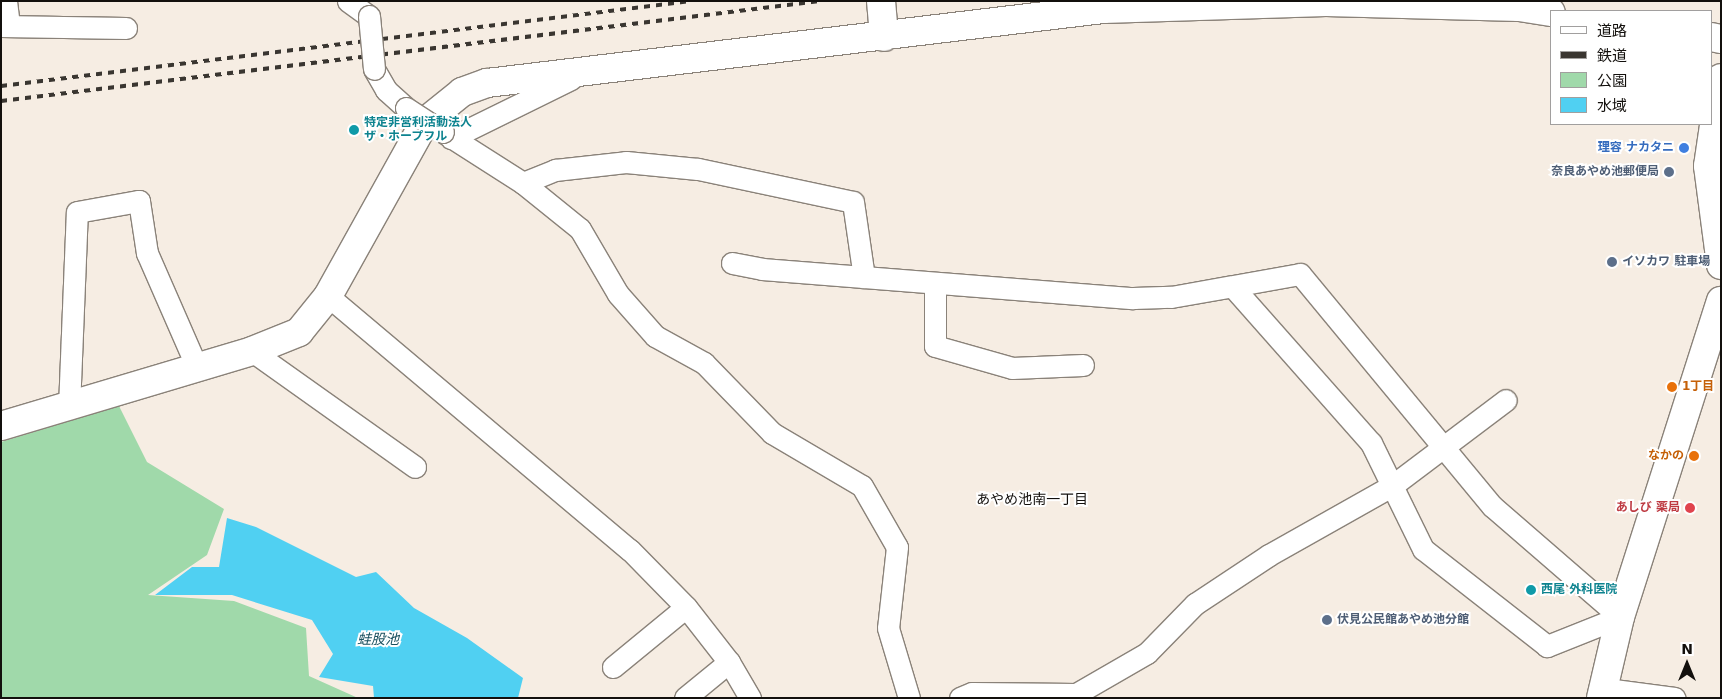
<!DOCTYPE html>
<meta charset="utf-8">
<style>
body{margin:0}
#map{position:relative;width:1722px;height:699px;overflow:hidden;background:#f6ede3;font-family:"DejaVu Sans","Noto Sans JP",sans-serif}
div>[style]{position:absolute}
.green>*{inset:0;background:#a0d9aa}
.water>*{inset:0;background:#50d0f2}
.roads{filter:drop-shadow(1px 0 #8a8279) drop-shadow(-1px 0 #8a8279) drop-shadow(0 1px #8a8279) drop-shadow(0 -1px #8a8279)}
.street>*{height:21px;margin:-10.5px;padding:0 10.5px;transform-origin:10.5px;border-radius:10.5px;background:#fff}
.secondary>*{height:28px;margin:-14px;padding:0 14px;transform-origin:14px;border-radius:14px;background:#fff}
.rail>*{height:4px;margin-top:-2px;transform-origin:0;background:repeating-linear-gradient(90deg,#3a3631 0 6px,transparent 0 12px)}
.bridges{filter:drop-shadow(1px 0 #8a8279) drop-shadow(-1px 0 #8a8279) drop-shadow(0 1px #8a8279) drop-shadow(0 -1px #8a8279)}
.street-bridge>*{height:21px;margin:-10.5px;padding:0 10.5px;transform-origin:10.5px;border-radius:10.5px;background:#fff}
.dots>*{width:14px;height:14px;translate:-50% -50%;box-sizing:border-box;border:2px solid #fff;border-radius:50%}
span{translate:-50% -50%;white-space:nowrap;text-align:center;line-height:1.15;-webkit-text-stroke:4px #fff;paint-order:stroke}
.culture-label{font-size:12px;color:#0d838f;font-weight:700}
.left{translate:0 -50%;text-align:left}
.shop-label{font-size:12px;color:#366cbe;font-weight:700}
.right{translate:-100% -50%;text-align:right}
.service-label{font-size:12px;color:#4e5e75;font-weight:700}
.food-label{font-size:12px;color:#c56008;font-weight:700}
.health-label{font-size:12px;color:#be3a42;font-weight:700}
.neighbourhood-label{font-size:14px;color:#13100d}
.water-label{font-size:14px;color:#1a505f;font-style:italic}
.frame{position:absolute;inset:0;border:2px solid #13100d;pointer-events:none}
.legend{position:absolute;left:1550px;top:10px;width:162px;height:115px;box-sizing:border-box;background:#fff;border:1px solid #a19f9e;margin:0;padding:6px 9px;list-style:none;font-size:15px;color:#13100d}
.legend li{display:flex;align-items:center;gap:10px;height:25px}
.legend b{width:25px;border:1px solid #a19f9e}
.north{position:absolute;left:1662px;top:639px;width:50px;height:50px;-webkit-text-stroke:4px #fff;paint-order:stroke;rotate:0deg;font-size:14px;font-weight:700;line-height:20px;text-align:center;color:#13100d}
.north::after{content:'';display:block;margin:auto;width:18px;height:22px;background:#13100d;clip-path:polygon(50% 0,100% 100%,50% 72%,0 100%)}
</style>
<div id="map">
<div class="green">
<i style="clip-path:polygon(119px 406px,147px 462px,224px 509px,207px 555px,148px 595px,234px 601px,306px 628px,309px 676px,358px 698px,1px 698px,1px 442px)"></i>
</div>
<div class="water">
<i style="clip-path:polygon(227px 518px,256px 527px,356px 577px,376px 572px,414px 608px,467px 638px,523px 678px,518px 698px,374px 698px,373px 686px,319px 677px,333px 654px,312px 620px,232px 595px,155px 595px,192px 567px,219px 567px)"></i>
</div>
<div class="roads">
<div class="street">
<i style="left:6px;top:1px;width:24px;rotate:83deg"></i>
<i style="left:348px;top:1px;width:26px;rotate:36deg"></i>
<i style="left:1px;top:26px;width:125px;rotate:0.9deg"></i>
<i style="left:374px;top:69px;width:24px;rotate:60deg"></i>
<i style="left:386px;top:90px;width:27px;rotate:42deg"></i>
<i style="left:443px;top:132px;width:95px;rotate:32.5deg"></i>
<i style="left:523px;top:183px;width:73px;rotate:38.9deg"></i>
<i style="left:580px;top:229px;width:75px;rotate:59.7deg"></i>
<i style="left:618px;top:294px;width:56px;rotate:48.6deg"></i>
<i style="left:655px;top:336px;width:56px;rotate:28.9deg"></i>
<i style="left:704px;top:363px;width:98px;rotate:45.8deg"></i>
<i style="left:772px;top:433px;width:104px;rotate:30.5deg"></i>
<i style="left:862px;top:486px;width:70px;rotate:60.2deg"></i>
<i style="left:897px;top:547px;width:81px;rotate:96.3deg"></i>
<i style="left:888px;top:628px;width:73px;rotate:73.3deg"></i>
<i style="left:451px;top:138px;width:134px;rotate:-26.2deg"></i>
<i style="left:523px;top:183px;width:35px;rotate:-22deg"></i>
<i style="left:555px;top:170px;width:71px;rotate:-6.4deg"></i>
<i style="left:626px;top:162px;width:72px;rotate:5.6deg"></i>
<i style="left:698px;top:169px;width:158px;rotate:12deg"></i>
<i style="left:853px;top:202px;width:76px;rotate:81.7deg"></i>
<i style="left:732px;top:263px;width:31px;rotate:11deg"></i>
<i style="left:762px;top:269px;width:372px;rotate:4.5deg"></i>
<i style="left:1133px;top:298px;width:38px;rotate:-2deg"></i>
<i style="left:1171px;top:297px;width:131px;rotate:-10.1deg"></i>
<i style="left:1300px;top:274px;width:301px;rotate:50.4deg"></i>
<i style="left:1492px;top:506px;width:169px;rotate:40.9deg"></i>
<i style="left:1620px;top:617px;width:79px;rotate:158.3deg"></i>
<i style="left:1547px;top:646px;width:157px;rotate:-142deg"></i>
<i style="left:1423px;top:549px;width:118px;rotate:-116.1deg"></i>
<i style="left:1371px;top:443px;width:207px;rotate:-131.5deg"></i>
<i style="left:935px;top:283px;width:63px;rotate:90deg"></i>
<i style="left:935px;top:346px;width:80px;rotate:15.9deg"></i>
<i style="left:1012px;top:368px;width:71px;rotate:-2.4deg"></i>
<i style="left:328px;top:296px;width:395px;rotate:40.1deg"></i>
<i style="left:630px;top:550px;width:80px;rotate:45.5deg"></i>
<i style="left:686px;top:607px;width:70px;rotate:52deg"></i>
<i style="left:729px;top:662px;width:42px;rotate:59.7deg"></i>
<i style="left:252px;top:351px;width:200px;rotate:35.4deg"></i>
<i style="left:69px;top:408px;width:196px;rotate:-87.7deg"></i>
<i style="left:77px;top:212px;width:63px;rotate:-10.1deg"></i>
<i style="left:139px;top:201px;width:53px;rotate:81.3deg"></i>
<i style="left:147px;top:253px;width:122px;rotate:66.4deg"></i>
<i style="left:613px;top:667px;width:94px;rotate:-39.4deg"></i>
<i style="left:1606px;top:689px;width:69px;rotate:7.5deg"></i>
<i style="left:685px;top:698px;width:57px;rotate:-39.3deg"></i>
<i style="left:960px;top:698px;width:13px;rotate:-23deg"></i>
<i style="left:972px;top:693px;width:104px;rotate:0.6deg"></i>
<i style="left:1076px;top:694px;width:82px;rotate:-30deg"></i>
<i style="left:1147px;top:653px;width:69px;rotate:-45.6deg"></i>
<i style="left:1195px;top:604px;width:89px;rotate:-33.5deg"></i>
<i style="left:1269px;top:555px;width:142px;rotate:-29.4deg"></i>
<i style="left:1393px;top:485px;width:141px;rotate:-37deg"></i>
</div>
<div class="secondary">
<i style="left:881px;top:1px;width:36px;rotate:85deg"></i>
<i style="left:1711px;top:37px;width:10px;rotate:11deg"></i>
<i style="left:1721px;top:78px;width:89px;rotate:98.4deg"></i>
<i style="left:1708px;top:166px;width:100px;rotate:82.5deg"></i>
<i style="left:1px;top:426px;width:262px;rotate:-16.6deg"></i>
<i style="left:252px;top:351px;width:51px;rotate:-22deg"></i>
<i style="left:299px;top:332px;width:46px;rotate:-51.1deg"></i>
<i style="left:328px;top:296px;width:199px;rotate:-60.9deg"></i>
<i style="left:425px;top:122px;width:48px;rotate:-39deg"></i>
<i style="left:462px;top:92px;width:27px;rotate:-20deg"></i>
<i style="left:487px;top:83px;width:620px;rotate:-6.85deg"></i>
<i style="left:1103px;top:9px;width:223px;rotate:-1.8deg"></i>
<i style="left:1326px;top:2px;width:193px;rotate:1.5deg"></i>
<i style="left:1519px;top:7px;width:32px;rotate:9deg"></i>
<i style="left:1601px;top:698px;width:83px;rotate:-76.8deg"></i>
<i style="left:1620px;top:617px;width:332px;rotate:-72.3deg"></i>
</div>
</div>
<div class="rail">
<i style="left:1px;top:86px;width:695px;rotate:-7.02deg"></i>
<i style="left:1px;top:101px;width:825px;rotate:-6.96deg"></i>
</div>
<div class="bridges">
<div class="street-bridge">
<i style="left:369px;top:16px;width:53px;rotate:84.6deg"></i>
<i style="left:406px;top:108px;width:44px;rotate:33deg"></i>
</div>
</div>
<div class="dots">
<i style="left:354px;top:130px;background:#0f9aa8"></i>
<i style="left:1684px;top:148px;background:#3f7fe0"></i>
<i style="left:1669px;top:172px;background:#5c6f8a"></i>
<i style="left:1612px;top:262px;background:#5c6f8a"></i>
<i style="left:1672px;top:387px;background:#e8710a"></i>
<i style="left:1694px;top:456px;background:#e8710a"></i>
<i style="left:1690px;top:508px;background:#e0444e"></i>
<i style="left:1531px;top:590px;background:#0f9aa8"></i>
<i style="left:1327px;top:620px;background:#5c6f8a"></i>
</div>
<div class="culture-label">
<span class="left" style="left:364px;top:130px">特定非営利活動法人<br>ザ・ホープフル</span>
<span class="left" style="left:1541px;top:590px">西尾 外科医院</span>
</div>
<div class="shop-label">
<span class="right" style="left:1674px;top:148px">理容 ナカタニ</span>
</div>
<div class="service-label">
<span class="right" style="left:1659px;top:172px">奈良あやめ池郵便局</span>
<span class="left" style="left:1622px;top:262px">イソカワ 駐車場</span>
<span class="left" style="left:1337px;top:620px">伏見公民館あやめ池分館</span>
</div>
<div class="food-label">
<span class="left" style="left:1682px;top:387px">1丁目</span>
<span class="right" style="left:1684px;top:456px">なかの</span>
</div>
<div class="health-label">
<span class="right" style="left:1680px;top:508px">あしび 薬局</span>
</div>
<div class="neighbourhood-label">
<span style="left:1032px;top:499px">あやめ池南一丁目</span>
</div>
<div class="water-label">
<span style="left:378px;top:639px">蛙股池</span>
</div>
<div class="frame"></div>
<ul class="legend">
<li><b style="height:6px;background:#fff"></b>道路</li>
<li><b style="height:6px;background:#3a3631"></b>鉄道</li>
<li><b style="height:14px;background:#a0d9aa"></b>公園</li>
<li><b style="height:14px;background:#50d0f2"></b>水域</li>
</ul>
<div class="north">N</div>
</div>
